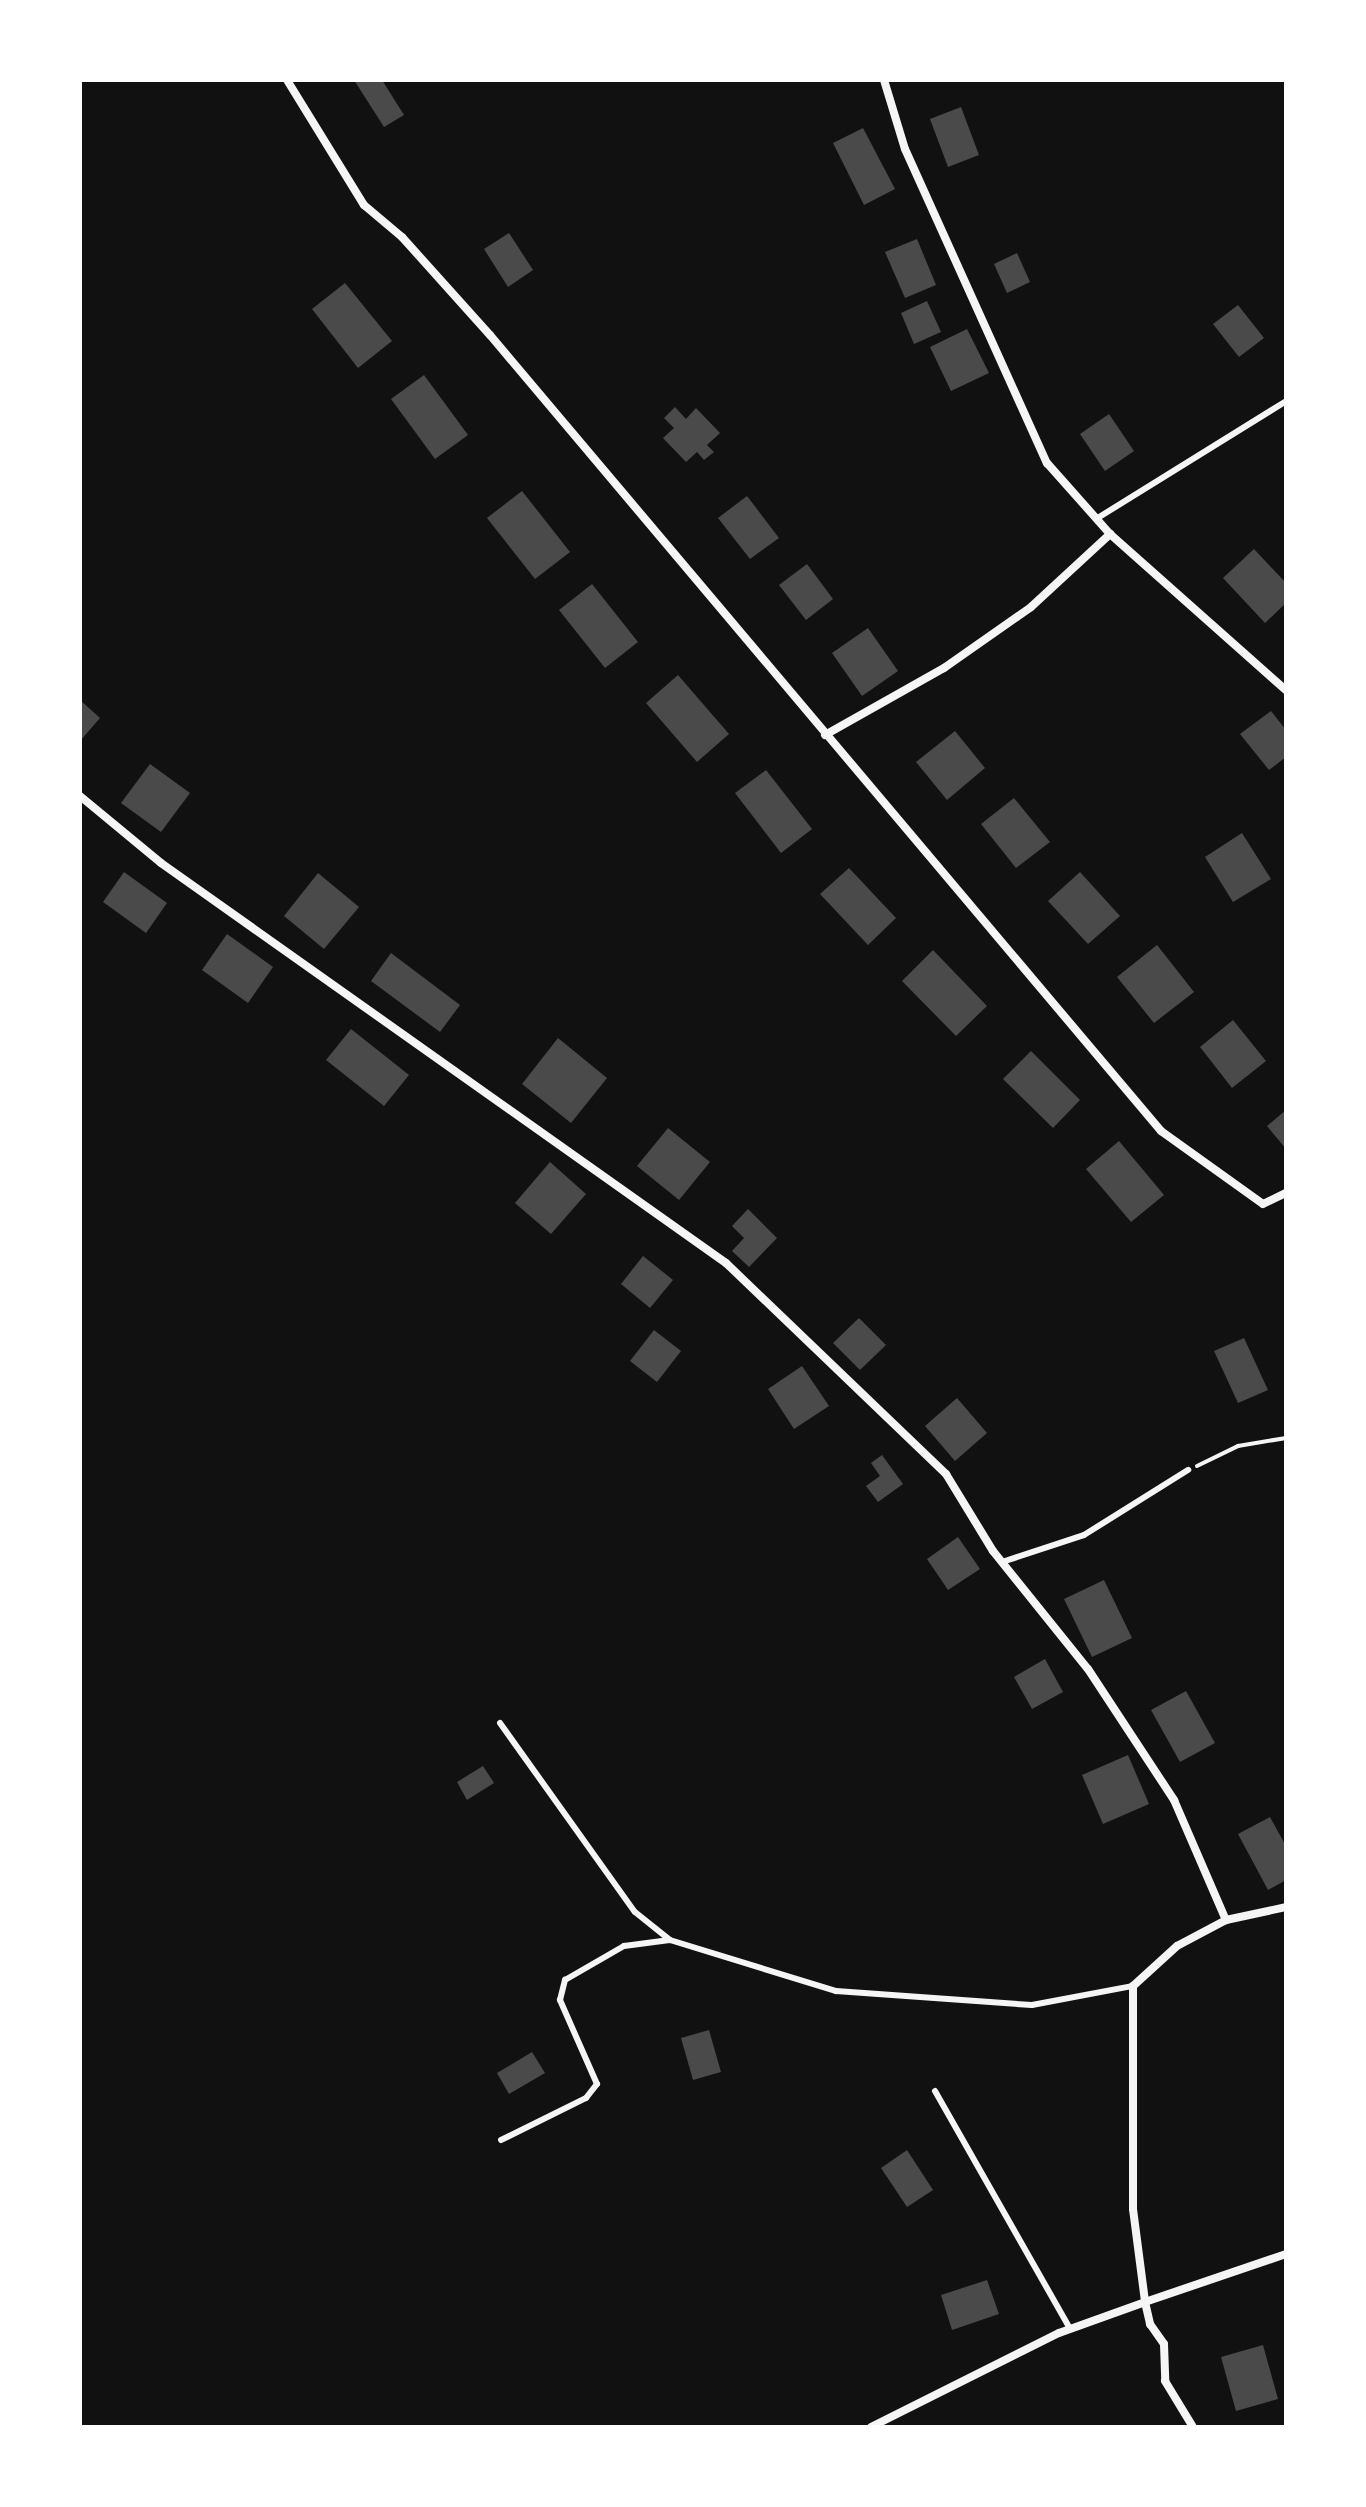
<!DOCTYPE html>
<style>
body{margin:0}
#map{position:relative;width:1366px;height:2507px;overflow:hidden;background:#111;font-family:"IBM Plex Sans",sans-serif}
div>[style]{position:absolute}
.building>*{inset:0;background:#4a4a4a}
.path>*{height:4px;margin:-2px;padding:0 2px;transform-origin:2px;border-radius:2px;background:#f5f5f5}
.service>*{height:6px;margin:-3px;padding:0 3px;transform-origin:3px;border-radius:3px;background:#f5f5f5}
.minor>*{height:8px;margin:-4px;padding:0 4px;transform-origin:4px;border-radius:4px;background:#f5f5f5}
span{translate:-50% -50%;white-space:nowrap;text-align:center;line-height:1.15;-webkit-text-stroke:7px #fff;paint-order:stroke}
.frame{position:absolute;inset:0;border:82px solid #fff;pointer-events:none}
</style>
<div id="map">
<div class="building">
<i style="clip-path:polygon(354px 80px,382px 80px,404px 115px,384px 127px)"></i>
<i style="clip-path:polygon(961px 107px,979px 155px,948px 167px,930px 119px)"></i>
<i style="clip-path:polygon(863px 128px,895px 189px,864px 205px,833px 143px)"></i>
<i style="clip-path:polygon(509px 233px,533px 270px,508px 287px,484px 249px)"></i>
<i style="clip-path:polygon(917px 239px,936px 285px,905px 298px,885px 252px)"></i>
<i style="clip-path:polygon(1017px 253px,1030px 282px,1007px 293px,994px 264px)"></i>
<i style="clip-path:polygon(345px 283px,392px 341px,358px 368px,312px 309px)"></i>
<i style="clip-path:polygon(927px 301px,941px 332px,914px 344px,901px 313px)"></i>
<i style="clip-path:polygon(1238px 305px,1264px 338px,1239px 357px,1213px 324px)"></i>
<i style="clip-path:polygon(967px 329px,989px 373px,951px 391px,930px 347px)"></i>
<i style="clip-path:polygon(424px 375px,468px 435px,435px 459px,391px 399px)"></i>
<i style="clip-path:polygon(675px 407px,686px 419px,696px 408px,720px 433px,707px 445px,714px 452px,704px 460px,697px 452px,686px 462px,663px 438px,674px 428px,664px 418px)"></i>
<i style="clip-path:polygon(1109px 414px,1134px 451px,1105px 471px,1080px 434px)"></i>
<i style="clip-path:polygon(522px 491px,570px 552px,535px 579px,487px 518px)"></i>
<i style="clip-path:polygon(747px 496px,779px 538px,750px 559px,718px 518px)"></i>
<i style="clip-path:polygon(1254px 549px,1286px 583px,1286px 603px,1265px 623px,1223px 578px)"></i>
<i style="clip-path:polygon(807px 564px,833px 599px,806px 620px,779px 585px)"></i>
<i style="clip-path:polygon(592px 584px,638px 642px,605px 668px,559px 610px)"></i>
<i style="clip-path:polygon(868px 628px,898px 671px,862px 696px,832px 653px)"></i>
<i style="clip-path:polygon(678px 675px,729px 734px,697px 762px,646px 703px)"></i>
<i style="clip-path:polygon(80px 700px,100px 718px,80px 741px)"></i>
<i style="clip-path:polygon(1271px 711px,1286px 730px,1286px 757px,1269px 770px,1240px 734px)"></i>
<i style="clip-path:polygon(955px 731px,985px 768px,947px 800px,916px 762px)"></i>
<i style="clip-path:polygon(150px 764px,190px 793px,161px 832px,121px 803px)"></i>
<i style="clip-path:polygon(766px 770px,812px 829px,781px 853px,735px 793px)"></i>
<i style="clip-path:polygon(1014px 798px,1050px 842px,1016px 868px,981px 824px)"></i>
<i style="clip-path:polygon(1242px 833px,1271px 879px,1233px 902px,1205px 857px)"></i>
<i style="clip-path:polygon(849px 868px,896px 918px,868px 945px,820px 894px)"></i>
<i style="clip-path:polygon(124px 872px,167px 903px,146px 933px,103px 902px)"></i>
<i style="clip-path:polygon(1080px 872px,1120px 916px,1088px 944px,1048px 901px)"></i>
<i style="clip-path:polygon(318px 873px,359px 907px,324px 949px,284px 916px)"></i>
<i style="clip-path:polygon(227px 934px,273px 967px,248px 1003px,202px 970px)"></i>
<i style="clip-path:polygon(1157px 945px,1194px 992px,1154px 1023px,1117px 977px)"></i>
<i style="clip-path:polygon(933px 950px,987px 1006px,956px 1036px,902px 981px)"></i>
<i style="clip-path:polygon(391px 953px,460px 1005px,440px 1032px,371px 981px)"></i>
<i style="clip-path:polygon(1233px 1020px,1266px 1061px,1232px 1088px,1200px 1047px)"></i>
<i style="clip-path:polygon(351px 1029px,409px 1075px,384px 1106px,326px 1060px)"></i>
<i style="clip-path:polygon(558px 1038px,607px 1078px,571px 1123px,522px 1084px)"></i>
<i style="clip-path:polygon(1031px 1051px,1080px 1100px,1053px 1128px,1003px 1079px)"></i>
<i style="clip-path:polygon(1286px 1110px,1286px 1149px,1267px 1126px)"></i>
<i style="clip-path:polygon(668px 1128px,710px 1162px,679px 1200px,637px 1166px)"></i>
<i style="clip-path:polygon(1119px 1141px,1164px 1195px,1131px 1222px,1086px 1169px)"></i>
<i style="clip-path:polygon(550px 1162px,586px 1194px,551px 1234px,515px 1203px)"></i>
<i style="clip-path:polygon(748px 1209px,777px 1238px,749px 1267px,732px 1251px,744px 1238px,732px 1226px)"></i>
<i style="clip-path:polygon(643px 1256px,673px 1280px,650px 1308px,621px 1284px)"></i>
<i style="clip-path:polygon(859px 1318px,886px 1345px,860px 1370px,833px 1343px)"></i>
<i style="clip-path:polygon(654px 1330px,681px 1351px,657px 1382px,630px 1361px)"></i>
<i style="clip-path:polygon(1244px 1338px,1268px 1390px,1238px 1403px,1214px 1351px)"></i>
<i style="clip-path:polygon(802px 1366px,829px 1406px,794px 1429px,768px 1389px)"></i>
<i style="clip-path:polygon(957px 1398px,987px 1433px,955px 1461px,925px 1426px)"></i>
<i style="clip-path:polygon(882px 1455px,903px 1484px,878px 1502px,866px 1486px,880px 1476px,871px 1463px)"></i>
<i style="clip-path:polygon(958px 1537px,980px 1569px,948px 1590px,927px 1559px)"></i>
<i style="clip-path:polygon(1104px 1580px,1132px 1638px,1092px 1657px,1064px 1599px)"></i>
<i style="clip-path:polygon(1045px 1659px,1063px 1692px,1032px 1709px,1014px 1677px)"></i>
<i style="clip-path:polygon(1186px 1691px,1215px 1743px,1180px 1762px,1151px 1710px)"></i>
<i style="clip-path:polygon(1128px 1755px,1149px 1804px,1103px 1824px,1082px 1775px)"></i>
<i style="clip-path:polygon(483px 1766px,494px 1783px,467px 1800px,457px 1782px)"></i>
<i style="clip-path:polygon(1270px 1817px,1286px 1846px,1286px 1880px,1268px 1890px,1238px 1834px)"></i>
<i style="clip-path:polygon(709px 2030px,721px 2072px,693px 2080px,681px 2038px)"></i>
<i style="clip-path:polygon(532px 2052px,545px 2073px,509px 2094px,497px 2073px)"></i>
<i style="clip-path:polygon(907px 2150px,933px 2190px,907px 2207px,881px 2168px)"></i>
<i style="clip-path:polygon(987px 2280px,999px 2314px,952px 2330px,941px 2295px)"></i>
<i style="clip-path:polygon(1263px 2345px,1278px 2399px,1236px 2411px,1221px 2357px)"></i>
</div>
<div class="path">
<i style="left:1197px;top:1466px;width:46px;rotate:-26deg"></i>
<i style="left:1238px;top:1446px;width:49px;rotate:-9.5deg"></i>
</div>
<div class="service">
<i style="left:1096px;top:519px;width:224px;rotate:-31.8deg"></i>
<i style="left:1002px;top:1562px;width:86px;rotate:-18.2deg"></i>
<i style="left:1084px;top:1535px;width:123px;rotate:-32deg"></i>
<i style="left:500px;top:1723px;width:232px;rotate:54.5deg"></i>
<i style="left:635px;top:1912px;width:45px;rotate:38.7deg"></i>
<i style="left:935px;top:2091px;width:274px;rotate:60.4deg"></i>
<i style="left:501px;top:2140px;width:95px;rotate:-26.3deg"></i>
<i style="left:586px;top:2098px;width:18px;rotate:-52deg"></i>
<i style="left:597px;top:2084px;width:92px;rotate:-113.8deg"></i>
<i style="left:560px;top:2000px;width:21px;rotate:-76deg"></i>
<i style="left:565px;top:1980px;width:68px;rotate:-30deg"></i>
<i style="left:624px;top:1946px;width:46px;rotate:-7.4deg"></i>
<i style="left:670px;top:1940px;width:174px;rotate:17.1deg"></i>
<i style="left:836px;top:1991px;width:196px;rotate:4.1deg"></i>
<i style="left:1032px;top:2005px;width:103px;rotate:-10.7deg"></i>
</div>
<div class="minor">
<i style="left:287px;top:80px;width:147px;rotate:58.4deg"></i>
<i style="left:364px;top:205px;width:50px;rotate:40.1deg"></i>
<i style="left:402px;top:237px;width:132px;rotate:48.1deg"></i>
<i style="left:490px;top:335px;width:1041px;rotate:49.87deg"></i>
<i style="left:1161px;top:1131px;width:125px;rotate:35.6deg"></i>
<i style="left:1263px;top:1204px;width:25px;rotate:-26deg"></i>
<i style="left:884px;top:80px;width:72px;rotate:73.1deg"></i>
<i style="left:905px;top:149px;width:345px;rotate:65.7deg"></i>
<i style="left:1047px;top:463px;width:95px;rotate:48.4deg"></i>
<i style="left:1110px;top:534px;width:235px;rotate:41.6deg"></i>
<i style="left:825px;top:735px;width:137px;rotate:-29.4deg"></i>
<i style="left:944px;top:668px;width:106px;rotate:-35deg"></i>
<i style="left:1031px;top:607px;width:108px;rotate:-42.7deg"></i>
<i style="left:80px;top:796px;width:105px;rotate:39.6deg"></i>
<i style="left:161px;top:863px;width:692px;rotate:35.3deg"></i>
<i style="left:726px;top:1263px;width:305px;rotate:43.8deg"></i>
<i style="left:946px;top:1474px;width:90px;rotate:58.6deg"></i>
<i style="left:993px;top:1551px;width:151px;rotate:51.2deg"></i>
<i style="left:1088px;top:1669px;width:157px;rotate:56.7deg"></i>
<i style="left:1174px;top:1800px;width:131px;rotate:66.6deg"></i>
<i style="left:1226px;top:1920px;width:55px;rotate:152deg"></i>
<i style="left:1177px;top:1946px;width:59px;rotate:137.7deg"></i>
<i style="left:1133px;top:1986px;width:223px;rotate:90deg"></i>
<i style="left:1133px;top:2209px;width:94px;rotate:82.6deg"></i>
<i style="left:1145px;top:2302px;width:149px;rotate:-18.8deg"></i>
<i style="left:1226px;top:1920px;width:61px;rotate:-12.2deg"></i>
<i style="left:871px;top:2427px;width:210px;rotate:-26.6deg"></i>
<i style="left:1059px;top:2333px;width:91px;rotate:-19.8deg"></i>
<i style="left:1145px;top:2302px;width:23px;rotate:77deg"></i>
<i style="left:1150px;top:2324px;width:24px;rotate:55deg"></i>
<i style="left:1164px;top:2344px;width:37px;rotate:88deg"></i>
<i style="left:1165px;top:2381px;width:54px;rotate:58.7deg"></i>
</div>
<div class="frame"></div>
</div>
